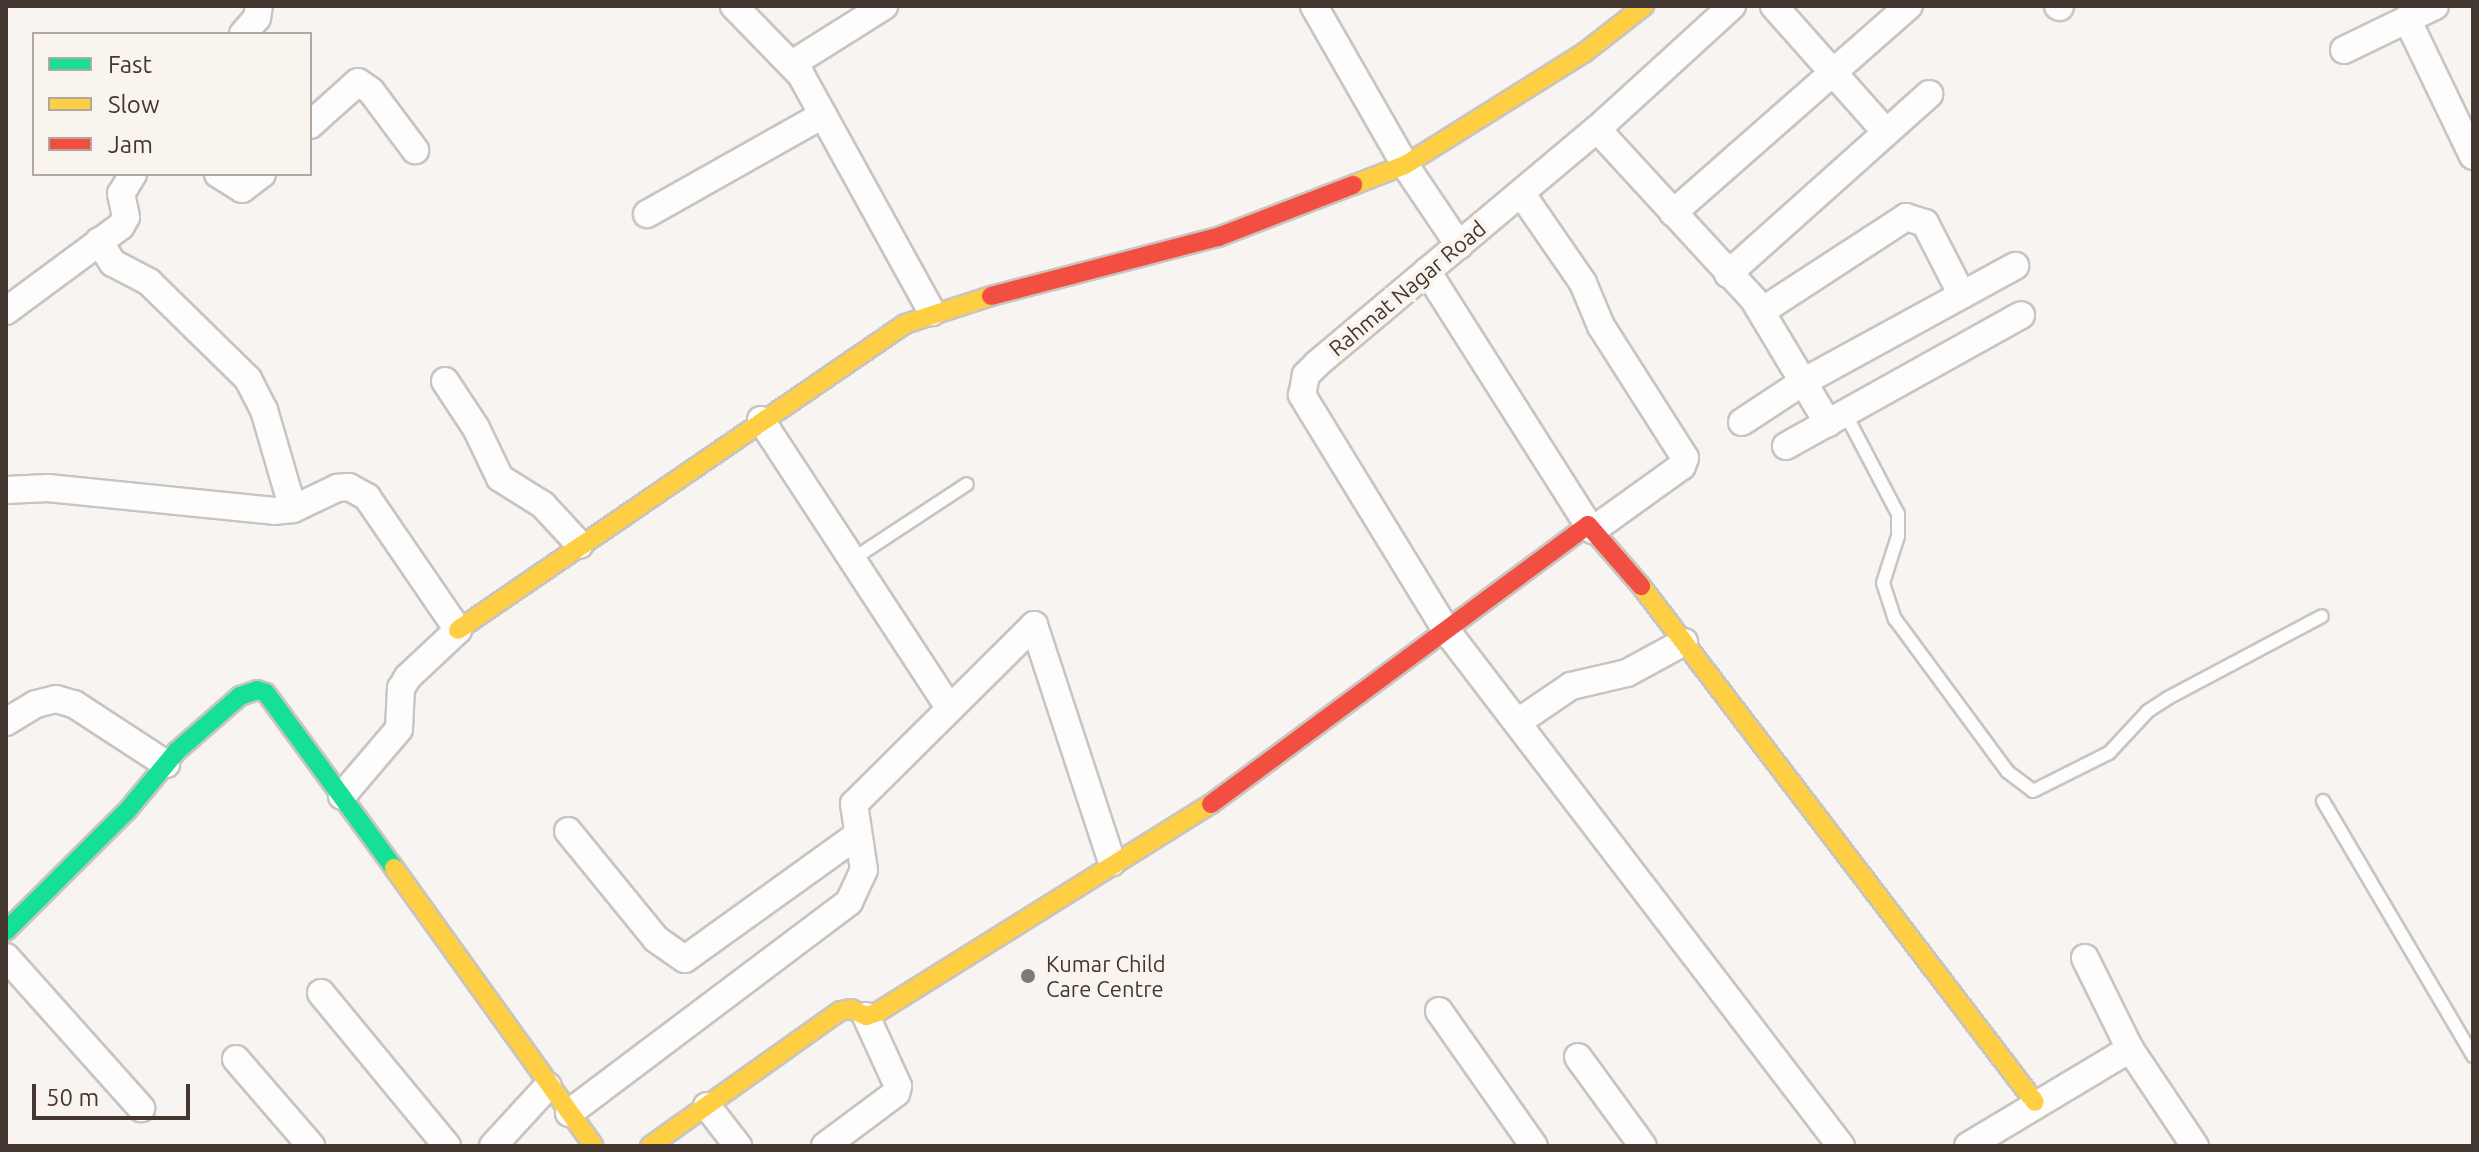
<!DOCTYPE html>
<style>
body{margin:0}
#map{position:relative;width:2479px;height:1152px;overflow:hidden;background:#f7f4f2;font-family:Ubuntu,sans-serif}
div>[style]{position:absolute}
.roads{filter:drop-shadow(2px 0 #cac4bf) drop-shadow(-2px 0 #cac4bf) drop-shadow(0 2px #cac4bf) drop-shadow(0 -2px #cac4bf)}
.lane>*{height:12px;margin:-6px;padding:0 6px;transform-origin:6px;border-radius:6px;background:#fefdfd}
.street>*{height:26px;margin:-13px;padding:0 13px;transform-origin:13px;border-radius:13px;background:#fefdfd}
.fast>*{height:18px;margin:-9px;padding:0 9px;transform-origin:9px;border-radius:9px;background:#16e098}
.slow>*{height:18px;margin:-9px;padding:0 9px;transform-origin:9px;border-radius:9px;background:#ffcf43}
.jam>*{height:18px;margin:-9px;padding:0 9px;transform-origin:9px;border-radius:9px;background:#f24e42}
.dots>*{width:22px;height:22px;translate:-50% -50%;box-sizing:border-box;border:4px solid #faf4ef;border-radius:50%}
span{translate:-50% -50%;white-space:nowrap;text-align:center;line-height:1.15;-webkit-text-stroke:8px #faf4ef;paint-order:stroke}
.street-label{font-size:22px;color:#44372f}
.poi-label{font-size:22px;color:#44372f}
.left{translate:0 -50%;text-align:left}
.frame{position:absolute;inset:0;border:8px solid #44372f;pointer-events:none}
.legend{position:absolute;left:32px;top:32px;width:280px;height:144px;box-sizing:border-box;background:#faf4ef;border:2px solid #b1a8a2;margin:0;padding:10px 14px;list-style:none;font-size:24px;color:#44372f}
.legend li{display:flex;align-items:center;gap:16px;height:40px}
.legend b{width:40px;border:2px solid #b1a8a2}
.scale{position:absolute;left:32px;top:1084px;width:158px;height:36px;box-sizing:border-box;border:4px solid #44372f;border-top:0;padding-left:10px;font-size:24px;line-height:28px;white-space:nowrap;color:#44372f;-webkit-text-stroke:6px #faf4ef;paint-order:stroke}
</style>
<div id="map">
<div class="roads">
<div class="lane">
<i style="left:1845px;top:413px;width:114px;rotate:62.3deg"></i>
<i style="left:1898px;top:514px;width:22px;rotate:90deg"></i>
<i style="left:1898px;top:536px;width:49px;rotate:107.7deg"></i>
<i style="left:1883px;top:583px;width:38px;rotate:72deg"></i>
<i style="left:1895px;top:619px;width:190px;rotate:53.6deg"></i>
<i style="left:2008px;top:772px;width:31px;rotate:37deg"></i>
<i style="left:2033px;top:791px;width:85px;rotate:-26.6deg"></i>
<i style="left:2109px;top:753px;width:57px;rotate:-47.1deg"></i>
<i style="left:2148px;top:711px;width:24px;rotate:-33deg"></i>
<i style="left:2168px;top:698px;width:174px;rotate:-28deg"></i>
<i style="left:853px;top:559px;width:136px;rotate:-33.3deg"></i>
<i style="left:2323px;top:801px;width:296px;rotate:59.5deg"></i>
</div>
<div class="street">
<i style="left:734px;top:6px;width:96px;rotate:45.8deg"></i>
<i style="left:801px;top:75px;width:271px;rotate:61.1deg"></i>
<i style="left:1314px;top:6px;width:183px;rotate:60.2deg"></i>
<i style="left:1405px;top:165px;width:97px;rotate:56deg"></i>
<i style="left:1732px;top:6px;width:173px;rotate:137.6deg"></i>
<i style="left:1604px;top:123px;width:375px;rotate:140deg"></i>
<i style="left:1317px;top:364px;width:16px;rotate:135deg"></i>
<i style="left:1306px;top:375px;width:20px;rotate:101deg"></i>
<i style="left:1302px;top:395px;width:276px;rotate:58.5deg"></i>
<i style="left:1446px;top:630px;width:650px;rotate:52.57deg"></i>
<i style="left:1774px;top:6px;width:169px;rotate:48.4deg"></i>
<i style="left:2058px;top:6px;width:2px;rotate:27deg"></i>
<i style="left:2407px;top:19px;width:152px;rotate:64.3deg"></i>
<i style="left:243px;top:34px;width:21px;rotate:-49deg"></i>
<i style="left:257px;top:18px;width:12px;rotate:-81deg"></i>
<i style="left:2344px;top:50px;width:101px;rotate:-25.8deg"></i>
<i style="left:792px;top:64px;width:109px;rotate:-32.2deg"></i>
<i style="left:310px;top:125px;width:64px;rotate:-41.9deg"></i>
<i style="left:358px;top:82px;width:16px;rotate:35deg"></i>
<i style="left:371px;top:91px;width:74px;rotate:53.3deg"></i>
<i style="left:1597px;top:129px;width:232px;rotate:47.4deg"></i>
<i style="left:1754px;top:300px;width:144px;rotate:59deg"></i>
<i style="left:218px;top:174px;width:28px;rotate:32deg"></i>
<i style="left:242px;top:189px;width:25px;rotate:-37deg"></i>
<i style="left:1521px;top:193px;width:109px;rotate:55.4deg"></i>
<i style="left:1583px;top:283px;width:47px;rotate:67.3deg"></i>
<i style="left:1601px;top:326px;width:156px;rotate:57.5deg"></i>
<i style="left:1685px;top:458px;width:9px;rotate:111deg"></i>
<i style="left:1682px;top:466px;width:110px;rotate:144.3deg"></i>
<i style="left:1673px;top:213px;width:314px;rotate:-41.3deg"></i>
<i style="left:647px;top:214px;width:202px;rotate:-29.4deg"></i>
<i style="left:99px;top:241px;width:26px;rotate:58deg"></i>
<i style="left:113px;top:263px;width:41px;rotate:27.8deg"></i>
<i style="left:149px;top:282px;width:139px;rotate:44.4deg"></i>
<i style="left:248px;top:379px;width:35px;rotate:63deg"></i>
<i style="left:264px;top:410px;width:103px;rotate:73.7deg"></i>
<i style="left:1427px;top:271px;width:301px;rotate:57.6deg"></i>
<i style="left:1728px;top:274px;width:270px;rotate:-41.8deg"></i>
<i style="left:6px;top:311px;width:143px;rotate:-36.5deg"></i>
<i style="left:121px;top:226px;width:10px;rotate:-61deg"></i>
<i style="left:126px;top:217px;width:24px;rotate:-102deg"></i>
<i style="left:121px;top:194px;width:23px;rotate:-59deg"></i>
<i style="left:1762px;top:311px;width:172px;rotate:-33.1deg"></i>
<i style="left:1906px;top:217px;width:20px;rotate:18deg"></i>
<i style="left:1925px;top:223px;width:81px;rotate:62.8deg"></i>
<i style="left:445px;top:381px;width:56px;rotate:56.6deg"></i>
<i style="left:476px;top:428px;width:55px;rotate:64.4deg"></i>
<i style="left:500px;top:478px;width:51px;rotate:32.1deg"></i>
<i style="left:543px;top:505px;width:54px;rotate:47.2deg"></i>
<i style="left:761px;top:420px;width:343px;rotate:56.8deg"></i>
<i style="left:1742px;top:422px;width:73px;rotate:-33.3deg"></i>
<i style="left:1803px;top:382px;width:242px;rotate:-28.7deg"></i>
<i style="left:1786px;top:446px;width:269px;rotate:-29.1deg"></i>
<i style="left:6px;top:490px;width:42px;rotate:-2.7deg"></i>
<i style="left:48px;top:488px;width:227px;rotate:5.8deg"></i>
<i style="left:274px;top:511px;width:19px;rotate:-6deg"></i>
<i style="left:293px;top:509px;width:49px;rotate:-25.5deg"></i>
<i style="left:337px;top:488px;width:12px;rotate:-5deg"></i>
<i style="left:349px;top:487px;width:21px;rotate:29deg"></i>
<i style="left:367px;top:497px;width:161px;rotate:55.6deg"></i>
<i style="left:458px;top:630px;width:69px;rotate:136.8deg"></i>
<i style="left:408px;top:677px;width:13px;rotate:122deg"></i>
<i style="left:401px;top:688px;width:41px;rotate:92.8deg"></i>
<i style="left:399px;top:729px;width:88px;rotate:130.4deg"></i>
<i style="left:6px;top:722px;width:35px;rotate:-31deg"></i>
<i style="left:36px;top:704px;width:21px;rotate:-14deg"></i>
<i style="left:56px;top:699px;width:19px;rotate:16deg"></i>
<i style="left:74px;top:704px;width:110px;rotate:33.1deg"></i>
<i style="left:1518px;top:722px;width:64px;rotate:-34.2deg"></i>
<i style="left:1571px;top:686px;width:57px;rotate:-13.1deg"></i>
<i style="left:1627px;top:673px;width:65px;rotate:-28.5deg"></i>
<i style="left:568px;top:831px;width:139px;rotate:50.8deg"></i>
<i style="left:656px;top:939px;width:35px;rotate:35deg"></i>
<i style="left:685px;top:959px;width:211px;rotate:-35.7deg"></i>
<i style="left:6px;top:957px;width:203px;rotate:48.2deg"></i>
<i style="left:2085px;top:958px;width:102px;rotate:63.7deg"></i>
<i style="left:2130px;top:1049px;width:117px;rotate:56.2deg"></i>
<i style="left:321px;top:993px;width:198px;rotate:50.5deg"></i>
<i style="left:1439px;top:1011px;width:165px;rotate:54.9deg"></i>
<i style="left:1578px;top:1057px;width:110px;rotate:53.9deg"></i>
<i style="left:236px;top:1059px;width:115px;rotate:49.2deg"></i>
<i style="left:707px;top:1106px;width:51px;rotate:52.2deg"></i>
<i style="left:569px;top:1113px;width:351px;rotate:-37deg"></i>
<i style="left:849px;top:902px;width:35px;rotate:-65deg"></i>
<i style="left:864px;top:870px;width:67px;rotate:-98.6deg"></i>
<i style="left:854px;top:804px;width:254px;rotate:-44.8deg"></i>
<i style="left:1034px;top:625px;width:250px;rotate:71.8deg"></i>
<i style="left:493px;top:1146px;width:81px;rotate:-47.5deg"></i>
<i style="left:825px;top:1146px;width:89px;rotate:-36.7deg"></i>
<i style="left:896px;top:1093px;width:7px;rotate:-74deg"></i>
<i style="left:898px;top:1086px;width:77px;rotate:-114.6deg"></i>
<i style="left:1968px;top:1146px;width:189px;rotate:-30.9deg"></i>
</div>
<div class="fast">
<i style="left:6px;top:931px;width:170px;rotate:-44.8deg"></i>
<i style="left:127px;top:811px;width:78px;rotate:-50.2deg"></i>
<i style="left:177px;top:751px;width:84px;rotate:-41.1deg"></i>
<i style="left:240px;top:696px;width:18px;rotate:-19deg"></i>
<i style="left:257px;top:690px;width:9px;rotate:18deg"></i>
<i style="left:266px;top:693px;width:217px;rotate:53.8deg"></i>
</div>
<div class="slow">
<i style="left:1353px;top:185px;width:56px;rotate:-21deg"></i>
<i style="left:1405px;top:165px;width:213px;rotate:-32.1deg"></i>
<i style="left:1585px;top:52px;width:75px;rotate:-37.9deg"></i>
<i style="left:1641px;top:586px;width:649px;rotate:52.64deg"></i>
<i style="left:458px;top:630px;width:542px;rotate:-34.39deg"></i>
<i style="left:905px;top:324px;width:90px;rotate:-18deg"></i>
<i style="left:394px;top:868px;width:342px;rotate:54.3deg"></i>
<i style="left:650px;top:1146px;width:233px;rotate:-35.4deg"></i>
<i style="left:840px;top:1011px;width:11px;rotate:-10deg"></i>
<i style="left:851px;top:1009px;width:17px;rotate:25deg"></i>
<i style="left:866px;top:1016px;width:13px;rotate:-18deg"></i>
<i style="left:878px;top:1012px;width:393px;rotate:-32deg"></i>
</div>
<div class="jam">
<i style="left:991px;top:296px;width:235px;rotate:-14.6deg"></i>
<i style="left:1218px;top:237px;width:145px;rotate:-21.1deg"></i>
<i style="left:1211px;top:804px;width:469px;rotate:-36.5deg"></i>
<i style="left:1588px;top:525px;width:81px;rotate:49deg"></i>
</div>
</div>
<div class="dots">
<i style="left:1028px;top:976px;background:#837973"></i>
</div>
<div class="street-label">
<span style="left:1407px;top:288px;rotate:-40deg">Rahmat Nagar Road</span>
</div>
<div class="poi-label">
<span class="left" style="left:1046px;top:976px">Kumar Child<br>Care Centre</span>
</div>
<div class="frame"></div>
<ul class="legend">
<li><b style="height:10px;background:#16e098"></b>Fast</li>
<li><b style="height:10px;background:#ffcf43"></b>Slow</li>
<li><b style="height:10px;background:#f24e42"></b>Jam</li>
</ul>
<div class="scale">50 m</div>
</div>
